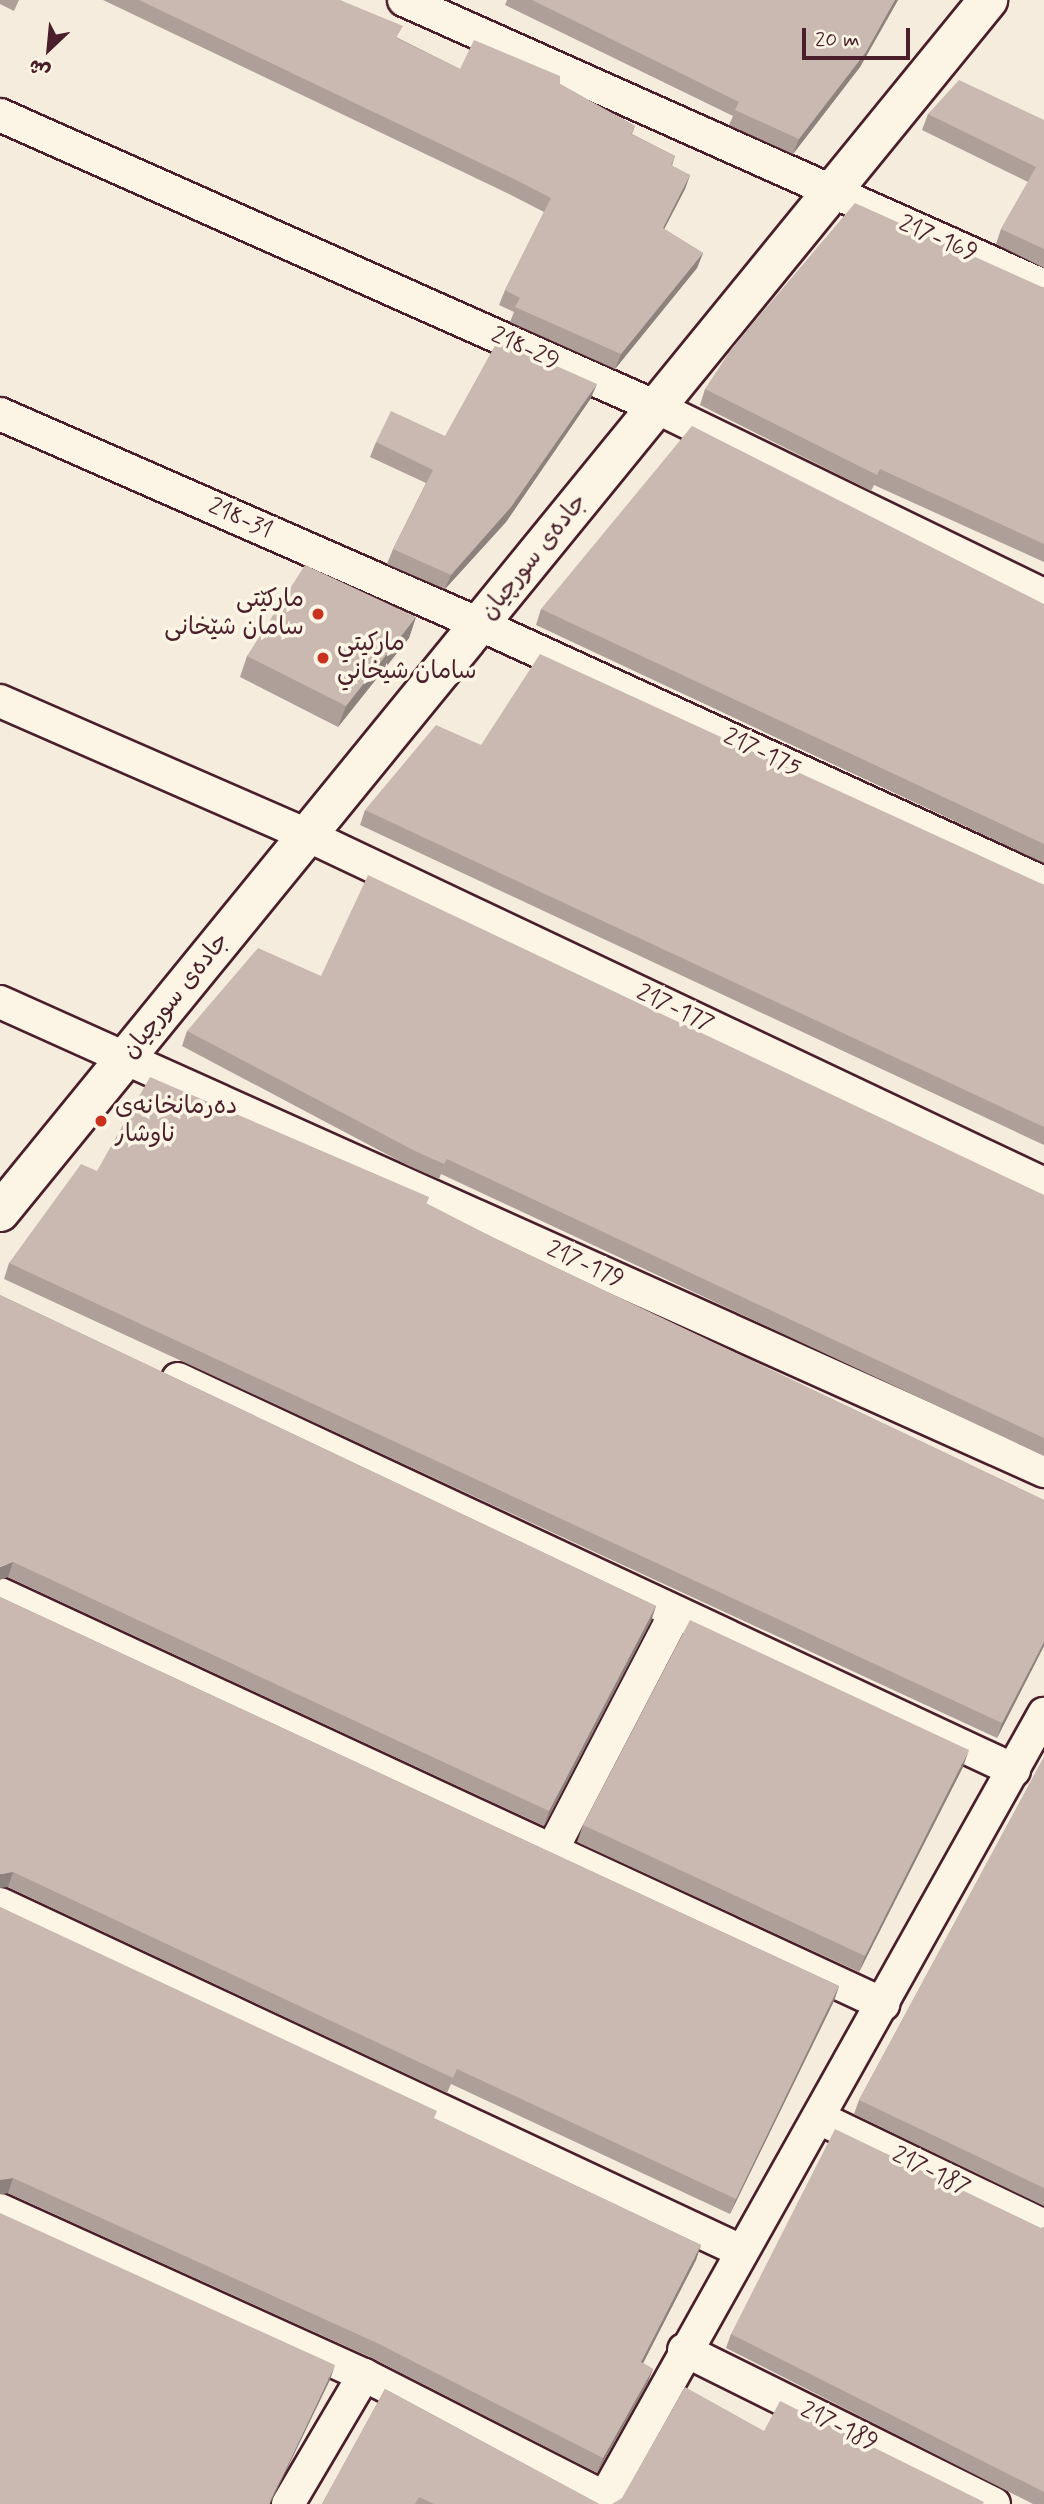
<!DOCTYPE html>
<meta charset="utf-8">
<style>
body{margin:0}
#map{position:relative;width:1044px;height:2504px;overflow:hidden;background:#f5ecde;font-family:Mynerve,"Playpen Sans Arabic",sans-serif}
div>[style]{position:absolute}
.roads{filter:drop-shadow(2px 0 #4a1f2b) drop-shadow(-2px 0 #4a1f2b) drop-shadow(0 2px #4a1f2b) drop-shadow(0 -2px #4a1f2b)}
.street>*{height:32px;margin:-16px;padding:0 16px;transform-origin:16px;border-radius:16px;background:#fcf5e5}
.secondary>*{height:38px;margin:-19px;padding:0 19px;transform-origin:19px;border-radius:19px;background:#fcf5e5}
.wall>*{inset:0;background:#ae9f98}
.shaded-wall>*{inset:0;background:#8d827c}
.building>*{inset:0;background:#cab9b1}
.dots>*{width:19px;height:19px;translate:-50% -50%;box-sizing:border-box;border:4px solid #fcf5e5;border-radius:50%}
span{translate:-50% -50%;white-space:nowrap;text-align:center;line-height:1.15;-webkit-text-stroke:7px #fcf5e5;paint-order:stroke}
.street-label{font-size:24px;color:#4a1f2b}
.poi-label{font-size:24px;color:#4a1f2b}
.right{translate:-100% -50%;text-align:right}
.left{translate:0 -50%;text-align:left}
.north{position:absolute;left:14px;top:14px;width:70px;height:70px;-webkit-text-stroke:5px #fcf5e5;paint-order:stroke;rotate:206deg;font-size:19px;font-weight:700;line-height:28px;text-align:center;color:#4a1f2b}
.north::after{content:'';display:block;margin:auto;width:24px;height:32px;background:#4a1f2b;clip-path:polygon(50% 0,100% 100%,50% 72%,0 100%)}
.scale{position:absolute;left:802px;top:28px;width:108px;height:32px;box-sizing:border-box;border:4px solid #4a1f2b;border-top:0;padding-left:9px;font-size:21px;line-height:24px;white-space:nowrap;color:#4a1f2b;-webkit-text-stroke:5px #fcf5e5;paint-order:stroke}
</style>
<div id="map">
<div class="roads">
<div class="street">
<i style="left:404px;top:0;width:701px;rotate:24.08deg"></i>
<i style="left:0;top:115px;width:718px;rotate:23.99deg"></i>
<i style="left:656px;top:407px;width:431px;rotate:25.9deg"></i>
<i style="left:0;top:414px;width:523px;rotate:23.67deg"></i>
<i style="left:479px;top:624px;width:622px;rotate:24.63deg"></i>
<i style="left:0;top:701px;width:335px;rotate:23.6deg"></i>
<i style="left:307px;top:835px;width:815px;rotate:25.34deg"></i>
<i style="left:0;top:1002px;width:1145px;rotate:24.19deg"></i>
<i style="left:178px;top:1379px;width:923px;rotate:25.07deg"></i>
<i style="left:0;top:1594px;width:974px;rotate:24.91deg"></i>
<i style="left:552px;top:1850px;width:268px;rotate:-62.5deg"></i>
<i style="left:0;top:1904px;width:818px;rotate:25.09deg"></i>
<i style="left:819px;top:2118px;width:250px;rotate:25.6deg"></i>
<i style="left:0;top:2210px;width:400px;rotate:24.4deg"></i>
<i style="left:364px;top:2375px;width:271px;rotate:27deg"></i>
<i style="left:684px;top:2350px;width:346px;rotate:26.4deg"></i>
<i style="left:288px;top:2504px;width:150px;rotate:-59.5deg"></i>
<i style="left:601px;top:2504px;width:906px;rotate:-60.72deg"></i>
</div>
<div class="secondary">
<i style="left:0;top:1212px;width:1564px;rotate:-50.81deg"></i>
</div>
</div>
<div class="wall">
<i style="clip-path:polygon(0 0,19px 0,14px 11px,0 4px)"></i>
<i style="clip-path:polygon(103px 0,340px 0,398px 38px,460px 69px,560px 84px,635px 126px,632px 134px,675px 156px,672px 166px,690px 175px,685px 189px,664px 229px,703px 253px,697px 268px,615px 369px,510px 322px,514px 312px,499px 305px,505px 290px,544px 212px,509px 194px)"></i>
<i style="clip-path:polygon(507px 0,898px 0,860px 67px,793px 154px,729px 125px,733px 116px,505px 5px)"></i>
<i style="clip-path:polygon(928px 114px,1044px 120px,1044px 268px,996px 244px,1001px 229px,1028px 182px,922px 130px)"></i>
<i style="clip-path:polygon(1042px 287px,1044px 287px,1044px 562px,874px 485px,871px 491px,700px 405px,705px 389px)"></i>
<i style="clip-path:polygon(591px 398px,506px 522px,445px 589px,387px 564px,393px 549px,426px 483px,370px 457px,376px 442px,445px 436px)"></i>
<i style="clip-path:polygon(1044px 604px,1044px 863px,536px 625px,541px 609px)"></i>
<i style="clip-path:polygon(416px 617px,409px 638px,338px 727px,240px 677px,247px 656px)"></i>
<i style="clip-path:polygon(365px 810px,1044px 884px,1044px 1145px,360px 825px)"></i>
<i style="clip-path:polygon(321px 976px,1044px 1195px,1044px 1456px,441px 1174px,439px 1179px,407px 1165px,182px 1046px,187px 1031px)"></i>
<i style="clip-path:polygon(97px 1171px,429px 1197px,426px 1204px,494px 1238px,1044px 1500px,1044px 1646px,997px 1738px,4px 1279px,9px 1263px)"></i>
<i style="clip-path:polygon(0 1295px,656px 1606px,651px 1621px,544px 1826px,8px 1577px)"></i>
<i style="clip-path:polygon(0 1597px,839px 1986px,834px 2001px,730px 2214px,451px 2084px,447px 2093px,8px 1887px)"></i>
<i style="clip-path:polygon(1044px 1757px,1044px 2206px,854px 2114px,859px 2100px)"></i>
<i style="clip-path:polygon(963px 1767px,859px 1972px,577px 1842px,583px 1825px)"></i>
<i style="clip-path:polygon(0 1907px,435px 2119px,701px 2245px,696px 2260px,643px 2363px,653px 2369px,647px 2384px,597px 2473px,372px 2358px,8px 2193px,0 2194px)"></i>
<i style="clip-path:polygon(1044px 2227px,1044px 2504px,1033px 2504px,726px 2348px,731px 2334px)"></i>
<i style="clip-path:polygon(385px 2389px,599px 2504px,322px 2504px)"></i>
</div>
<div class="shaded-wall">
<i style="clip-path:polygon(895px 0,898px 0,860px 67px,793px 154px,799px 139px)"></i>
<i style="clip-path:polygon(690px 175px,685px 189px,657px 243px,663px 228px)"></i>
<i style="clip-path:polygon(703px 253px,697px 268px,615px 369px,621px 354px)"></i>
<i style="clip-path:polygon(597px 384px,591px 398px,506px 522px,445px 589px,451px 575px)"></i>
<i style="clip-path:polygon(416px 617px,409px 638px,338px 727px,346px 706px)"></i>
<i style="clip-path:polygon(13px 1562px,8px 1577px,0 1580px,0 1567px)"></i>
<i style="clip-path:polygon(656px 1606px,651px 1621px,544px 1826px,549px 1811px)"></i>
<i style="clip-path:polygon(1044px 1642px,1044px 1646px,997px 1738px,1002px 1723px)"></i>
<i style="clip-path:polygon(969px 1750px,963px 1767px,859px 1972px,865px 1956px)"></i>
<i style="clip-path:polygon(13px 1872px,8px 1887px,0 1888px,0 1874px)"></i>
<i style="clip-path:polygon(839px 1986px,834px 2001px,730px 2214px,736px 2199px)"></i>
<i style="clip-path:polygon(13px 2178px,8px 2193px,0 2194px,0 2180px)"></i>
<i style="clip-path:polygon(701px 2245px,696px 2260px,636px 2377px,641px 2362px)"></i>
<i style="clip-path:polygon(335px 2365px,330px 2380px,270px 2504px,269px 2504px)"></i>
<i style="clip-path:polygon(653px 2369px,647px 2384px,597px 2473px,603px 2458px)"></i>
</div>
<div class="building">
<i style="clip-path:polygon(139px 0,340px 0,403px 26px,396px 38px,460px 69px,474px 40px,560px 76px,560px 84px,635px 126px,631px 134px,675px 156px,671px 165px,690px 175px,663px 228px,703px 253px,621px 354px,515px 307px,520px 298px,505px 290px,551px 198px,514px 179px)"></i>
<i style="clip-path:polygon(532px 0,895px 0,866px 52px,799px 139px,735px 110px,739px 102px)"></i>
<i style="clip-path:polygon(959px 80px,1044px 120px,1044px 249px,1001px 229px,1036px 167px,928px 114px)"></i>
<i style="clip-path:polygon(855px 203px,1042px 287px,1044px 287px,1044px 544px,880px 469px,877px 475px,705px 389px,732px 348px)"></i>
<i style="clip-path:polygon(498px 340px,597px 384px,511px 507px,451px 575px,393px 549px,433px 470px,376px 442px,391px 411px,445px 436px)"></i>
<i style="clip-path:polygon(692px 426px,1044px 604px,1044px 844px,541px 609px)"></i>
<i style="clip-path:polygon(305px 565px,416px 617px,346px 706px,247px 656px)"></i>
<i style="clip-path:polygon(540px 654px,1042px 884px,1044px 884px,1044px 1127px,365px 810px,436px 725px,481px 745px)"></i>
<i style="clip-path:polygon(368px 875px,1044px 1195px,1044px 1438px,447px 1159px,444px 1164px,413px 1150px,187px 1031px,258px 948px,321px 976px)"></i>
<i style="clip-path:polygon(150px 1077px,429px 1197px,426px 1203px,494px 1238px,1044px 1500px,1044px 1642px,1002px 1723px,9px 1263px,81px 1164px,97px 1171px)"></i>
<i style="clip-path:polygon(0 1295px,656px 1606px,549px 1811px,13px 1562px,0 1567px)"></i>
<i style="clip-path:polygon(0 1597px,839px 1986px,736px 2199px,457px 2069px,453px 2078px,13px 1872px,0 1874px)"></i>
<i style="clip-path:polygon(690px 1620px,969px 1750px,865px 1956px,583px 1825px)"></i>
<i style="clip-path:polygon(1044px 1757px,1044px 2188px,859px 2100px)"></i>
<i style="clip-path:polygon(0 1907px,437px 2111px,434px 2118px,701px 2245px,641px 2362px,653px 2369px,603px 2458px,377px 2343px,13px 2178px,0 2180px)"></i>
<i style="clip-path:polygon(835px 2129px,1041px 2228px,1044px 2227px,1044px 2492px,731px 2334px)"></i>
<i style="clip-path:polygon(0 2213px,335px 2365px,269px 2504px,0 2504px)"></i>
<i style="clip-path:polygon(685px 2387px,764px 2431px,780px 2401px,984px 2502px,983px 2504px,612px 2504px,622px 2498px)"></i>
<i style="clip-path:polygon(385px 2389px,599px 2504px,434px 2504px,419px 2497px,415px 2504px,322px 2504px)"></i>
</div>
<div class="dots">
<i style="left:318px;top:614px;background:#c8321e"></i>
<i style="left:323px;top:658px;background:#c8321e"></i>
<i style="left:101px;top:1121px;background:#c8321e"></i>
</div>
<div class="street-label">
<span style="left:938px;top:239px;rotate:23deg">217-169</span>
<span style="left:525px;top:349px;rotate:24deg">218-29</span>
<span style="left:240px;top:519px;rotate:24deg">218-31</span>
<span style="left:534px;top:557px;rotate:-51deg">جادەی سورچیان</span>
<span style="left:762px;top:753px;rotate:25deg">217-175</span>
<span style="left:176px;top:996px;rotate:-51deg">جادەی سورچیان</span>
<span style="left:675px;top:1009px;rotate:25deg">217-177</span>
<span style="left:585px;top:1265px;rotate:24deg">217-179</span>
<span style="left:931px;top:2172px;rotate:26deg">217-187</span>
<span style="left:839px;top:2427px;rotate:26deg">217-189</span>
</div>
<div class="poi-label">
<span class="right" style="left:304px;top:614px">مارکێتی<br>سامان شێخانی</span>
<span class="left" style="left:337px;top:658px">ماركيتي<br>سامان شيخاني</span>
<span class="left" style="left:115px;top:1121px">دەرمانخانەی<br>ناوشار</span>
</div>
<div class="north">ش</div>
<div class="scale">20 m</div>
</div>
